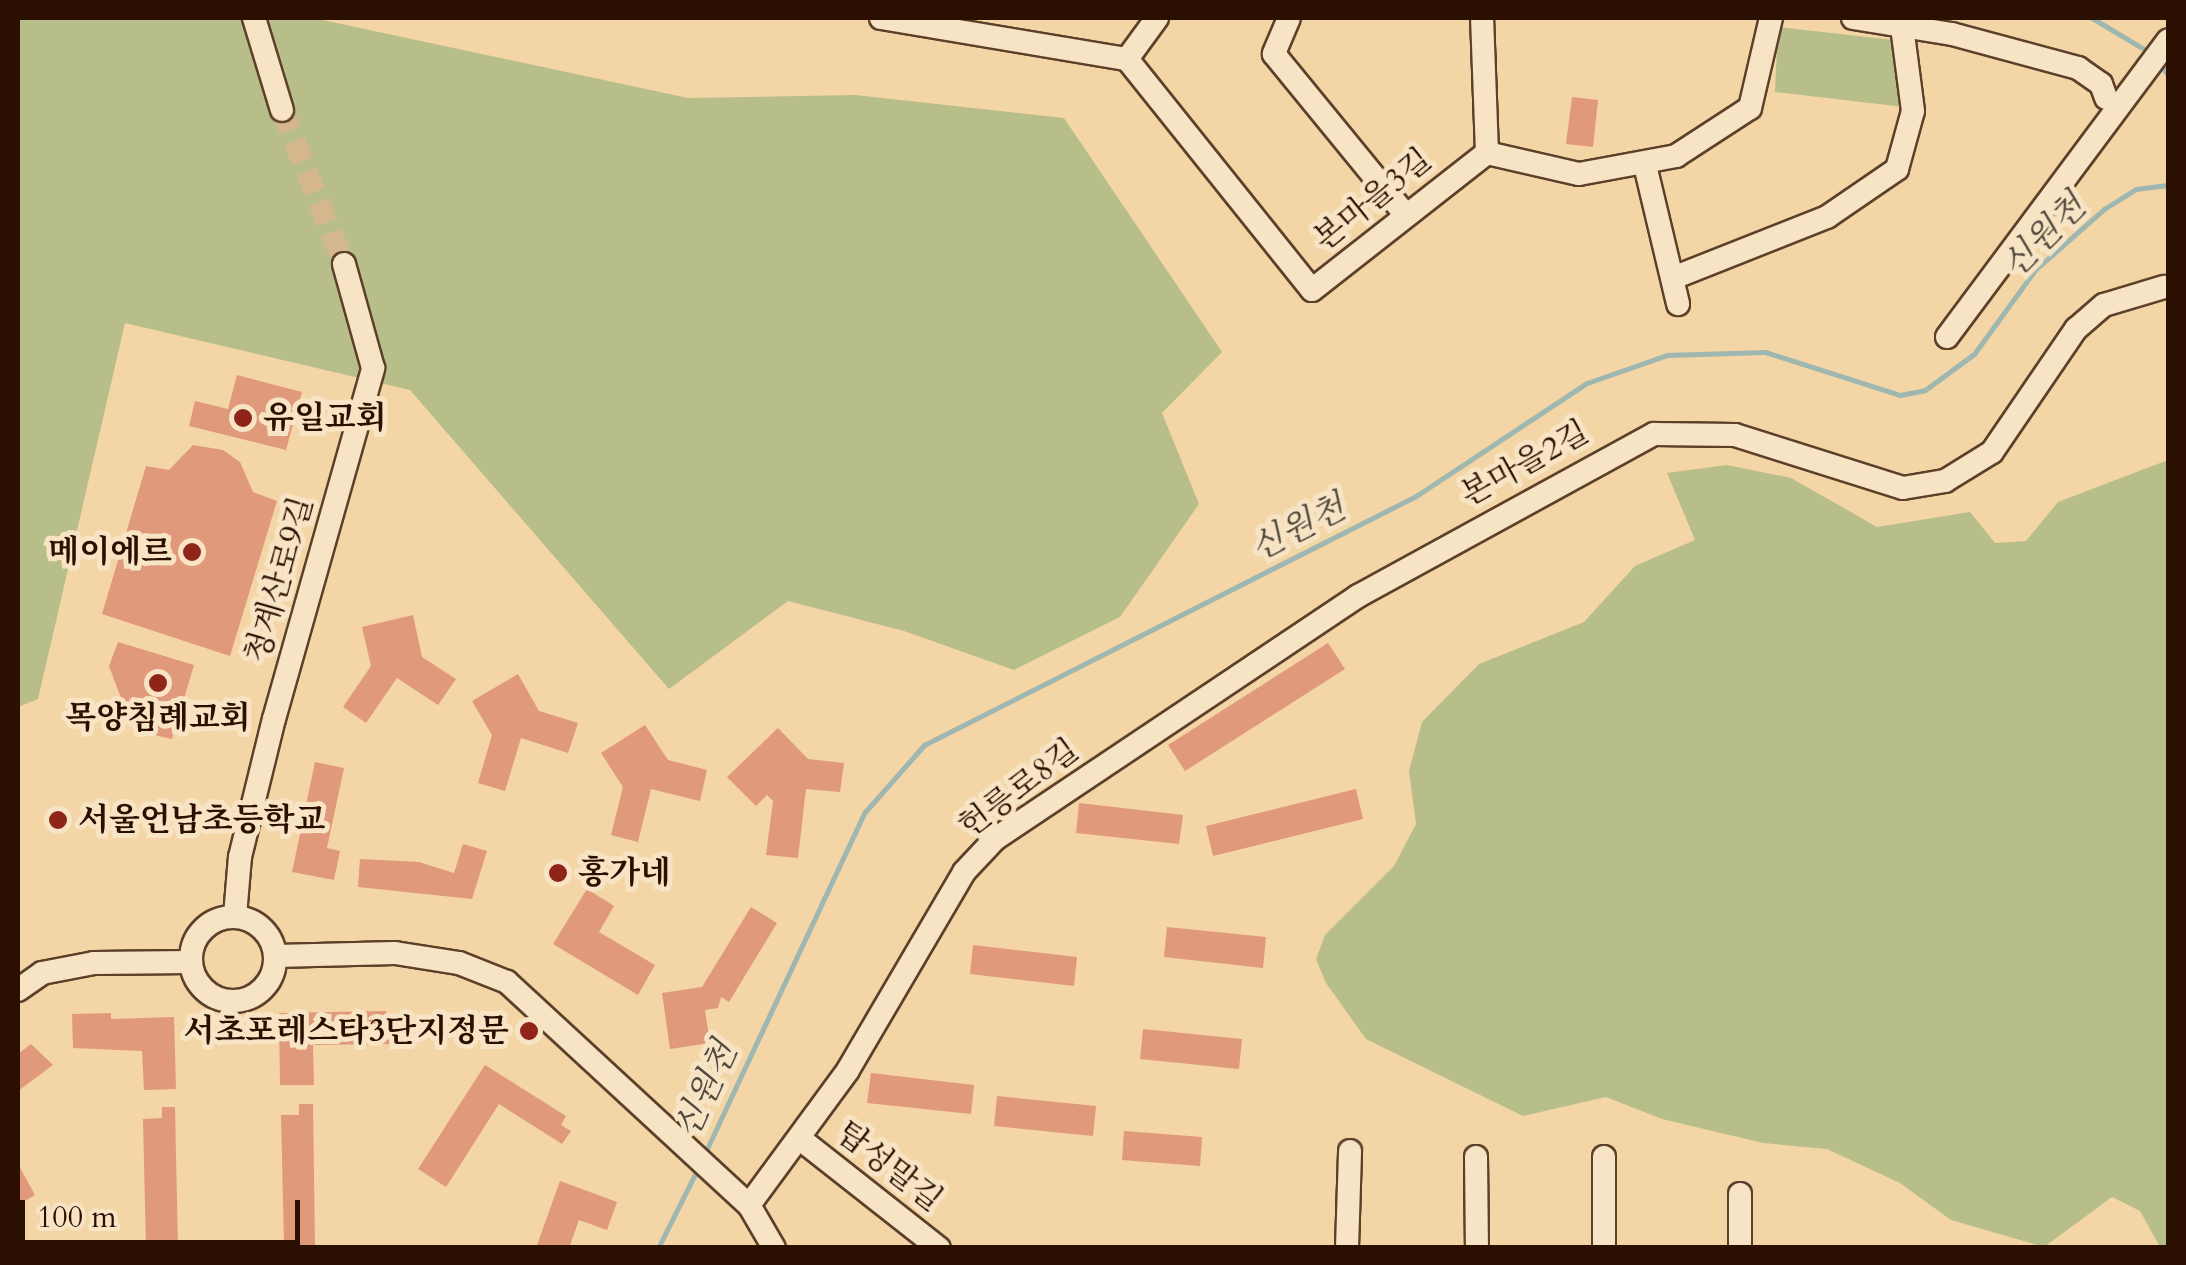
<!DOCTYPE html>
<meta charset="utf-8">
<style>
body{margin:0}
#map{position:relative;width:2186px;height:1265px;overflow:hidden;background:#f3d5a6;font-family:Cardo,"Noto Serif KR",serif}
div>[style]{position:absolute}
.green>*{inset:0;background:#b7be89}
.stream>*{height:5px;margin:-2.5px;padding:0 2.5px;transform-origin:2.5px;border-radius:2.5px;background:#9eb7b0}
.building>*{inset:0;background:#e0997a}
.minor-tunnel>*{height:22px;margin-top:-11px;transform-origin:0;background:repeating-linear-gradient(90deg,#d5b78d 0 22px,transparent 0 33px)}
.roads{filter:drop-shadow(2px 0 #5d402a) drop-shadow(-2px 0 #5d402a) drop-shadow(0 2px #5d402a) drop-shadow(0 -2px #5d402a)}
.minor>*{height:22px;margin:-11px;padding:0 11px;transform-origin:11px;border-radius:11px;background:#f7e4c5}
.minor>.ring{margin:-11px;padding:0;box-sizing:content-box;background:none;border:22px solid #f7e4c5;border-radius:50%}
.dots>*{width:28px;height:28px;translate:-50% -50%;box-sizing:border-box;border:5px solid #f7e4c5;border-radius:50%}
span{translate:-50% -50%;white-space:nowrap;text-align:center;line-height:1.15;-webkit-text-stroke:10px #f7e4c5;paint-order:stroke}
.street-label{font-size:32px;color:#2b0f01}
.poi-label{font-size:32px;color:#2b0f01;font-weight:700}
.left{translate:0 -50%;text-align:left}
.right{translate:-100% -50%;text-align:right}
.water-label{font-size:35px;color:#534a3e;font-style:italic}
.frame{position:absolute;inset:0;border:20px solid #2b0f01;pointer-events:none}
.scale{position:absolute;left:20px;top:1200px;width:280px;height:45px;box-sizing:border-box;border:5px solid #2b0f01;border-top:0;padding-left:12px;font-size:30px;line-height:35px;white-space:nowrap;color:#2b0f01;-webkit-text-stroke:8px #f7e4c5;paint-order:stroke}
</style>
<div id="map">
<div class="green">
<i style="clip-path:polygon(18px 18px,313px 18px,688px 98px,855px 95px,1064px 118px,1222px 352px,1162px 413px,1199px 504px,1120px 617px,1014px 670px,904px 631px,788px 601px,669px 689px,410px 390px,125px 323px,38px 699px,18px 707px)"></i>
<i style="clip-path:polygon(1778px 27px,1894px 40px,1904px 107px,1775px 92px)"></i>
<i style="clip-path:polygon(2168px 460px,2168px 1247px,2160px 1247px,2140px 1211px,2112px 1197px,2044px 1247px,1951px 1220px,1900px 1183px,1827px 1149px,1763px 1143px,1662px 1119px,1606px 1097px,1523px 1116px,1366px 1039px,1326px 983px,1316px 959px,1325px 935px,1394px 866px,1416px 824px,1409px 771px,1422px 722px,1479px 664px,1584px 622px,1635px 566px,1695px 540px,1667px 473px,1727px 465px,1791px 478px,1877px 527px,1970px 512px,1995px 543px,2026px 541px,2058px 502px)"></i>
</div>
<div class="stream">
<i style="left:2092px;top:18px;width:66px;rotate:30.8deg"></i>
<i style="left:2160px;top:64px;width:14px;rotate:54deg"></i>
<i style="left:704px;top:1155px;width:379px;rotate:-64.9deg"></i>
<i style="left:865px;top:812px;width:89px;rotate:-48.6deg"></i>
<i style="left:924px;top:745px;width:551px;rotate:-26.84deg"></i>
<i style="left:1416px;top:496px;width:205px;rotate:-33.5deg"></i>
<i style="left:1587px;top:383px;width:85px;rotate:-19.3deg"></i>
<i style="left:1667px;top:355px;width:98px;rotate:-1.8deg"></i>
<i style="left:1765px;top:352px;width:142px;rotate:17.7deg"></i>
<i style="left:1900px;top:395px;width:25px;rotate:-11deg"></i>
<i style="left:1925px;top:390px;width:61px;rotate:-36.3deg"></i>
<i style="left:1974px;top:354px;width:104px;rotate:-54deg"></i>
<i style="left:2035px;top:270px;width:92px;rotate:-41.5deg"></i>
<i style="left:2104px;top:209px;width:38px;rotate:-32deg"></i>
<i style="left:2136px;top:189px;width:32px;rotate:-7deg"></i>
<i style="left:658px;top:1248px;width:87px;rotate:-63.4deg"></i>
</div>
<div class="building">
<i style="clip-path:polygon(1572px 97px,1598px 100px,1593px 147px,1566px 144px)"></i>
<i style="clip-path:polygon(237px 375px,302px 392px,286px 450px,189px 426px,195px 401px,228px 409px)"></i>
<i style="clip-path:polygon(193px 445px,223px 450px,240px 462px,253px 492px,277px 501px,230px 656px,102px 614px,146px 466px,169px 470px)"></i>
<i style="clip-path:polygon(413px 615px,422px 657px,456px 679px,438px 705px,397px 678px,366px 723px,343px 707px,371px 666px,362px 627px)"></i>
<i style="clip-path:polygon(118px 642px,194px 665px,172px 739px,141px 732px,128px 717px,109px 666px)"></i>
<i style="clip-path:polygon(1328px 643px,1345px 669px,1185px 771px,1168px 745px)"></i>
<i style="clip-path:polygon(518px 674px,539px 711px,578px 723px,568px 753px,521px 738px,505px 791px,478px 783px,492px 735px,472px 701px)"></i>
<i style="clip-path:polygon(645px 725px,668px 760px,707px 770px,700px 801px,651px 789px,638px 842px,611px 835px,623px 787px,601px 753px)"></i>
<i style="clip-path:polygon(778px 728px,808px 759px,844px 763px,840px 792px,806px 789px,798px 858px,766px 855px,773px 801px,767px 795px,756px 806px,727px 777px)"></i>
<i style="clip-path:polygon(315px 762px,344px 768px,327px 848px,340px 851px,334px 880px,292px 872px)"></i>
<i style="clip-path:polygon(1356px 789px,1363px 819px,1213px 856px,1206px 826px)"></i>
<i style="clip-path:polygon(1079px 803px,1183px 815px,1179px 844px,1076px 833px)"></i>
<i style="clip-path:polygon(463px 844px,487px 851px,472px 899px,358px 887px,360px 859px,419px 862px,454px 873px)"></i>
<i style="clip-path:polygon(587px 889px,614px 906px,599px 932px,655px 965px,638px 995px,553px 944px)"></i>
<i style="clip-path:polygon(751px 907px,777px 923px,729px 1002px,721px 997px,718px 1008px,705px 1010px,710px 1043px,670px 1049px,662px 993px,702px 987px)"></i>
<i style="clip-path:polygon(1167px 927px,1266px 937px,1263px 968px,1164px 957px)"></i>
<i style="clip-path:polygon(973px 945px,1077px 957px,1074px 986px,970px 974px)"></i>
<i style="clip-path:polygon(386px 1011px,396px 1044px,313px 1045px,314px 1085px,280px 1085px,279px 1013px)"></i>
<i style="clip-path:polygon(111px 1013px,111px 1019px,174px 1017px,176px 1089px,144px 1090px,142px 1051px,73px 1048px,72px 1014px)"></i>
<i style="clip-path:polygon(1143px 1029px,1242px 1039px,1239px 1069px,1140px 1059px)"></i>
<i style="clip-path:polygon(31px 1044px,53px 1065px,18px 1091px,18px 1054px)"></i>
<i style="clip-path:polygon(485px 1065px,566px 1116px,561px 1125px,571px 1131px,562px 1144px,499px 1104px,446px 1187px,418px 1169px)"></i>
<i style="clip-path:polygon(871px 1073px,974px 1085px,971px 1114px,867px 1103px)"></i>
<i style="clip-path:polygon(997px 1096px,1096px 1106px,1093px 1136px,994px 1126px)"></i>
<i style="clip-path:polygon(299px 1104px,313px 1104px,315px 1246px,284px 1247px,281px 1115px,299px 1115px)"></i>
<i style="clip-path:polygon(162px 1107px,175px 1107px,178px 1248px,146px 1248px,143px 1119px,162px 1118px)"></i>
<i style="clip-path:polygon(1124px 1131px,1202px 1137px,1200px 1166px,1122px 1160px)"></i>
<i style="clip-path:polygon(18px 1164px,35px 1195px,18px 1205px)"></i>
<i style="clip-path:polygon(560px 1181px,617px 1202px,607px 1230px,579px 1220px,569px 1248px,536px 1248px)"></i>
</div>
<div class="minor-tunnel">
<i style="left:282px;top:110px;width:166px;rotate:68.1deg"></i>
</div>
<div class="roads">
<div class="minor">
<i style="left:254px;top:18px;width:96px;rotate:73.1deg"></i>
<i style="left:881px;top:18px;width:249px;rotate:9.5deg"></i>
<i style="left:1157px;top:18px;width:51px;rotate:126.2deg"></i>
<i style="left:1127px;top:59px;width:296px;rotate:51.3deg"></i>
<i style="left:1312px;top:290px;width:222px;rotate:-38.1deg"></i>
<i style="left:1487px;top:153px;width:135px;rotate:-92.1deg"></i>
<i style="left:1289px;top:18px;width:39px;rotate:113deg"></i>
<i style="left:1274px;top:54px;width:208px;rotate:50.7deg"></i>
<i style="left:1853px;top:18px;width:100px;rotate:9.2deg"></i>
<i style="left:1952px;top:34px;width:131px;rotate:15.1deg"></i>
<i style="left:2078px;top:68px;width:28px;rotate:35deg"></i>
<i style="left:2101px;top:84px;width:15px;rotate:70deg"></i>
<i style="left:1487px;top:153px;width:94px;rotate:12.9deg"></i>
<i style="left:1579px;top:174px;width:99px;rotate:-10.5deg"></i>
<i style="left:1676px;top:156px;width:88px;rotate:-33deg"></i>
<i style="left:1750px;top:108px;width:92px;rotate:-76.9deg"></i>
<i style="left:1645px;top:165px;width:143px;rotate:76.6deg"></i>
<i style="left:1673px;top:278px;width:166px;rotate:-21.6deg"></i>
<i style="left:1827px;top:217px;width:85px;rotate:-34.4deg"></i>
<i style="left:1897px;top:169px;width:60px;rotate:-74.6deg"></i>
<i style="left:1913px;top:111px;width:94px;rotate:-97.4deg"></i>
<i style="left:1947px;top:337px;width:370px;rotate:-53.3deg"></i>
<i style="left:235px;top:916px;width:59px;rotate:-85.2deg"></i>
<i style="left:240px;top:857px;width:142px;rotate:-76.2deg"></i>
<i style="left:274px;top:719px;width:365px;rotate:-74.2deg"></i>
<i style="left:373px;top:368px;width:108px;rotate:-105.6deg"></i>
<i class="ring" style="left:191px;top:917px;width:62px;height:62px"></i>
<i style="left:276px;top:956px;width:119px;rotate:-1.4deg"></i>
<i style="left:395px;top:953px;width:65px;rotate:8.9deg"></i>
<i style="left:459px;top:963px;width:52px;rotate:21.6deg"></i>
<i style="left:507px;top:982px;width:329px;rotate:42.7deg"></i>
<i style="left:749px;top:1205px;width:50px;rotate:59.8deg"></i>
<i style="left:18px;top:990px;width:29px;rotate:-35deg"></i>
<i style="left:42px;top:973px;width:53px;rotate:-10.9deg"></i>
<i style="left:94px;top:963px;width:97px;rotate:-0.6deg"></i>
<i style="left:799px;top:1138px;width:178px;rotate:38.2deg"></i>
<i style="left:1476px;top:1157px;width:91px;rotate:89.4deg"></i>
<i style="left:1740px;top:1194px;width:54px;rotate:90deg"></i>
<i style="left:749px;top:1205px;width:167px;rotate:-53.7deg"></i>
<i style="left:848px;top:1070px;width:229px;rotate:-59.6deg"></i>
<i style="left:964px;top:872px;width:45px;rotate:-46.8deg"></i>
<i style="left:995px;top:839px;width:437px;rotate:-33.8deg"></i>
<i style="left:1358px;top:596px;width:337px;rotate:-28.7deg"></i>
<i style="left:1654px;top:434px;width:81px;rotate:0.7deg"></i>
<i style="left:1735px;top:435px;width:176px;rotate:17.5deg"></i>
<i style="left:1903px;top:488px;width:43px;rotate:-9.5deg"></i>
<i style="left:1945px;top:481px;width:55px;rotate:-31.7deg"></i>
<i style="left:1992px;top:452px;width:149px;rotate:-55.7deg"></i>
<i style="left:2076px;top:329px;width:37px;rotate:-41deg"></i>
<i style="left:2104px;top:305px;width:63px;rotate:-16.7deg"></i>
<i style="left:1347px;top:1248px;width:97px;rotate:-88.2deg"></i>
<i style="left:1604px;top:1248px;width:91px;rotate:-90deg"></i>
</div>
</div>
<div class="dots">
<i style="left:243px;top:418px;background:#8f2418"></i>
<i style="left:192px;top:552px;background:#8f2418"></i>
<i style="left:158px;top:683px;background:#8f2418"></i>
<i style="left:58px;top:820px;background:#8f2418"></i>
<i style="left:558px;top:873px;background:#8f2418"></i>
<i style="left:529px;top:1031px;background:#8f2418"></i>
</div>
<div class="street-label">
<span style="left:1373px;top:200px;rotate:-39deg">본마을3길</span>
<span style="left:1525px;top:464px;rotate:-29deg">본마을2길</span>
<span style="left:280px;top:580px;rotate:-74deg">청계산로9길</span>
<span style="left:1019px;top:789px;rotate:-37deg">헌릉로8길</span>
<span style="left:889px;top:1167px;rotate:38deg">탑성말길</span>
</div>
<div class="poi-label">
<span class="left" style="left:263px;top:418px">유일교회</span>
<span class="right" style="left:172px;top:552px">메이에르</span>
<span style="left:158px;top:718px">목양침례교회</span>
<span class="left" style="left:78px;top:820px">서울언남초등학교</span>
<span class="left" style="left:578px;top:873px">홍가네</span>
<span class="right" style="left:509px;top:1031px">서초포레스타3단지정문</span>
</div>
<div class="water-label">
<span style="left:2044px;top:236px;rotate:-45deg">신원천</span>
<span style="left:1298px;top:528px;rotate:-27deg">신원천</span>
<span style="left:706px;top:1090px;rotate:-65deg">신원천</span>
</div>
<div class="frame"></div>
<div class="scale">100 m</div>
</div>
